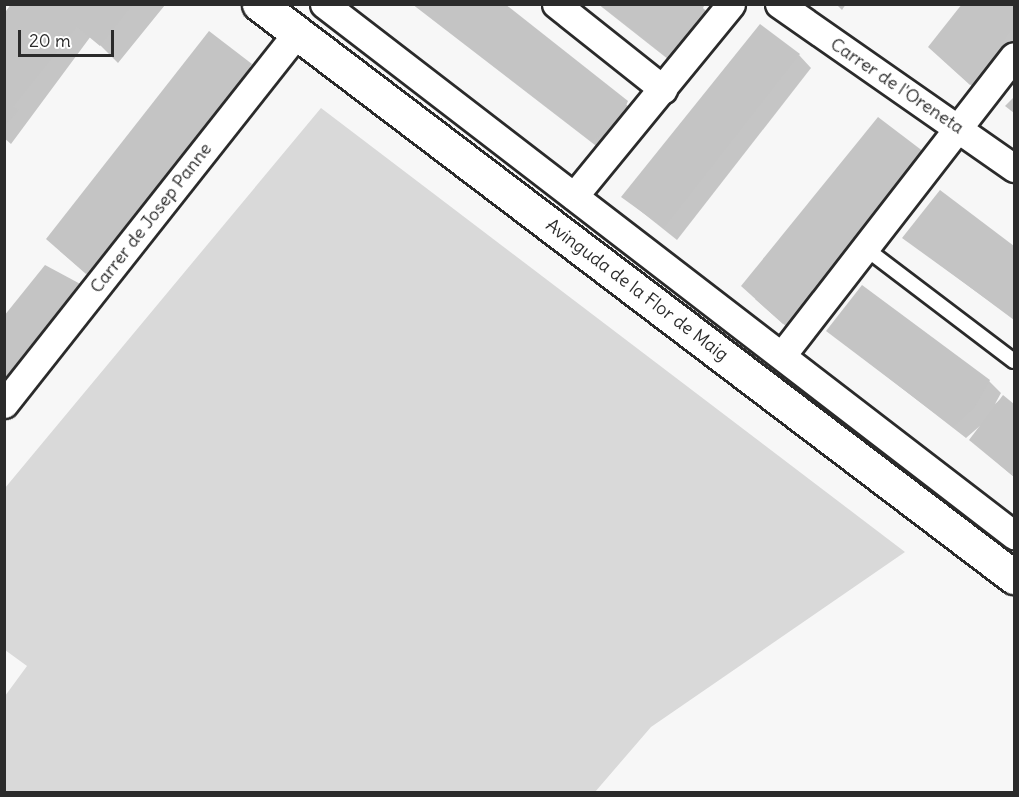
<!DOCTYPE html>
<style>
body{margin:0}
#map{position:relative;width:1019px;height:797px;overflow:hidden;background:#f7f7f7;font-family:Delius,sans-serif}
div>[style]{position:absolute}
.green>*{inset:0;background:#d9d9d9}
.shadow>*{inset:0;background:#0003}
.building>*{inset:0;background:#c4c4c4}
.roads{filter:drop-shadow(2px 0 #2b2b2b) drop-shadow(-2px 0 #2b2b2b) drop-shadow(0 2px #2b2b2b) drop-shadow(0 -2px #2b2b2b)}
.lane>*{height:14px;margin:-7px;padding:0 7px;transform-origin:7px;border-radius:7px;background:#fff}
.street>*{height:27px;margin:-13.5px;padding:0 13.5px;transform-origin:13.5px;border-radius:13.5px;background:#fff}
.secondary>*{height:33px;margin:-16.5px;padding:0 16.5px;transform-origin:16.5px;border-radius:16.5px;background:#fff}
span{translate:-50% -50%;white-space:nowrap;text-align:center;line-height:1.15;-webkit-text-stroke:4.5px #fff;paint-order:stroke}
.street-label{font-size:18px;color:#2b2b2b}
.frame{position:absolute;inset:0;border:6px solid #2b2b2b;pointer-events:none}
.scale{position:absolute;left:18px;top:30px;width:96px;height:27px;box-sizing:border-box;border:3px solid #2b2b2b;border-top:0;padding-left:8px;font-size:18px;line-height:21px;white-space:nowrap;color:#2b2b2b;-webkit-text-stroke:4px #fff;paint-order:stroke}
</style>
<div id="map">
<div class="green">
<i style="clip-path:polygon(321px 108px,905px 552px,651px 727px,595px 792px,5px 792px,5px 696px,27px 666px,5px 650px,5px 488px)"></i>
</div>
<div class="shadow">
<i style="clip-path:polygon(12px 4px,165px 5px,118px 63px,91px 36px,11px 144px,4px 138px,4px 14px)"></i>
<i style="clip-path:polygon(412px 4px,502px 4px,639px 115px,604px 152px)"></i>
<i style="clip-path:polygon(598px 4px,699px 4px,715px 20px,678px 67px)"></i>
<i style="clip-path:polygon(836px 4px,846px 4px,842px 10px)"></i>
<i style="clip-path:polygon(964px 4px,1014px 4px,1014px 55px,983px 96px,942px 59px)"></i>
<i style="clip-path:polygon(209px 33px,263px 78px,100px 285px,60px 251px)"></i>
<i style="clip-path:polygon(799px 55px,811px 68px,677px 240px,623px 197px)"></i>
<i style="clip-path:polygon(923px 153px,796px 335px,755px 299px)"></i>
<i style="clip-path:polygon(995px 235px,1014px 248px,1014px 320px,904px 238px)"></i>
<i style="clip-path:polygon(828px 331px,989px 381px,1001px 393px,995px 404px,1003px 397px,1014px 406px,1014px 477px,971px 440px,981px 425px,966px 438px)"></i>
</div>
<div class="building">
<i style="clip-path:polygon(11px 4px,133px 4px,100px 46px,77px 27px,13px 107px,19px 110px,4px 126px,4px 14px)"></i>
<i style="clip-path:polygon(413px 4px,505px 4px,628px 101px,617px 127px,591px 141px)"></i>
<i style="clip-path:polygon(600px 4px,701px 4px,704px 6px,689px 35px,665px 55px)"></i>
<i style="clip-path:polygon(962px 4px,1014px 4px,1014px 27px,970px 85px,928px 47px)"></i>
<i style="clip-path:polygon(760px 24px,800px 54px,664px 228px,621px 197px)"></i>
<i style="clip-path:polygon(209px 31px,252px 64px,86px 274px,46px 239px)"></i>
<i style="clip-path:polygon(1014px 97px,1014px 113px,1005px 106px)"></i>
<i style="clip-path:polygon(878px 117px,924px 152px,783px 324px,741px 286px)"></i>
<i style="clip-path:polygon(940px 190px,1014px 246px,1014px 319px,902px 238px)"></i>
<i style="clip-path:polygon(45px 265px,86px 287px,4px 390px,4px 316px)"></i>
<i style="clip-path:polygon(862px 285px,990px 380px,974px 408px,953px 427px,826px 331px)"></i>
<i style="clip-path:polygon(1003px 395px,1014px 404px,1014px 477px,969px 440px)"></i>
</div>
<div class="roads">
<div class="lane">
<i style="left:865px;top:248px;width:187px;rotate:37.2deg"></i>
</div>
<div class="street">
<i style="left:324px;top:4px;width:871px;rotate:37.58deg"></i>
<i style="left:556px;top:4px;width:137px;rotate:38.5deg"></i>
<i style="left:779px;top:4px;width:287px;rotate:34.9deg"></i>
<i style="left:574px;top:196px;width:248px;rotate:-50.7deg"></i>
<i style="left:782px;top:355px;width:378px;rotate:-52.2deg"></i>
<i style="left:4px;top:404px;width:473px;rotate:-51.7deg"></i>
</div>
<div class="secondary">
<i style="left:259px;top:4px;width:948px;rotate:37.2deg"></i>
</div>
</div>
<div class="street-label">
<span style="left:897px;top:86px;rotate:34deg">Carrer de l'Oreneta</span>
<span style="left:151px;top:218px;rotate:-52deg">Carrer de Josep Panne</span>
<span style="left:637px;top:290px;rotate:37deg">Avinguda de la Flor de Maig</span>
</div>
<div class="frame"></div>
<div class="scale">20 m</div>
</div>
